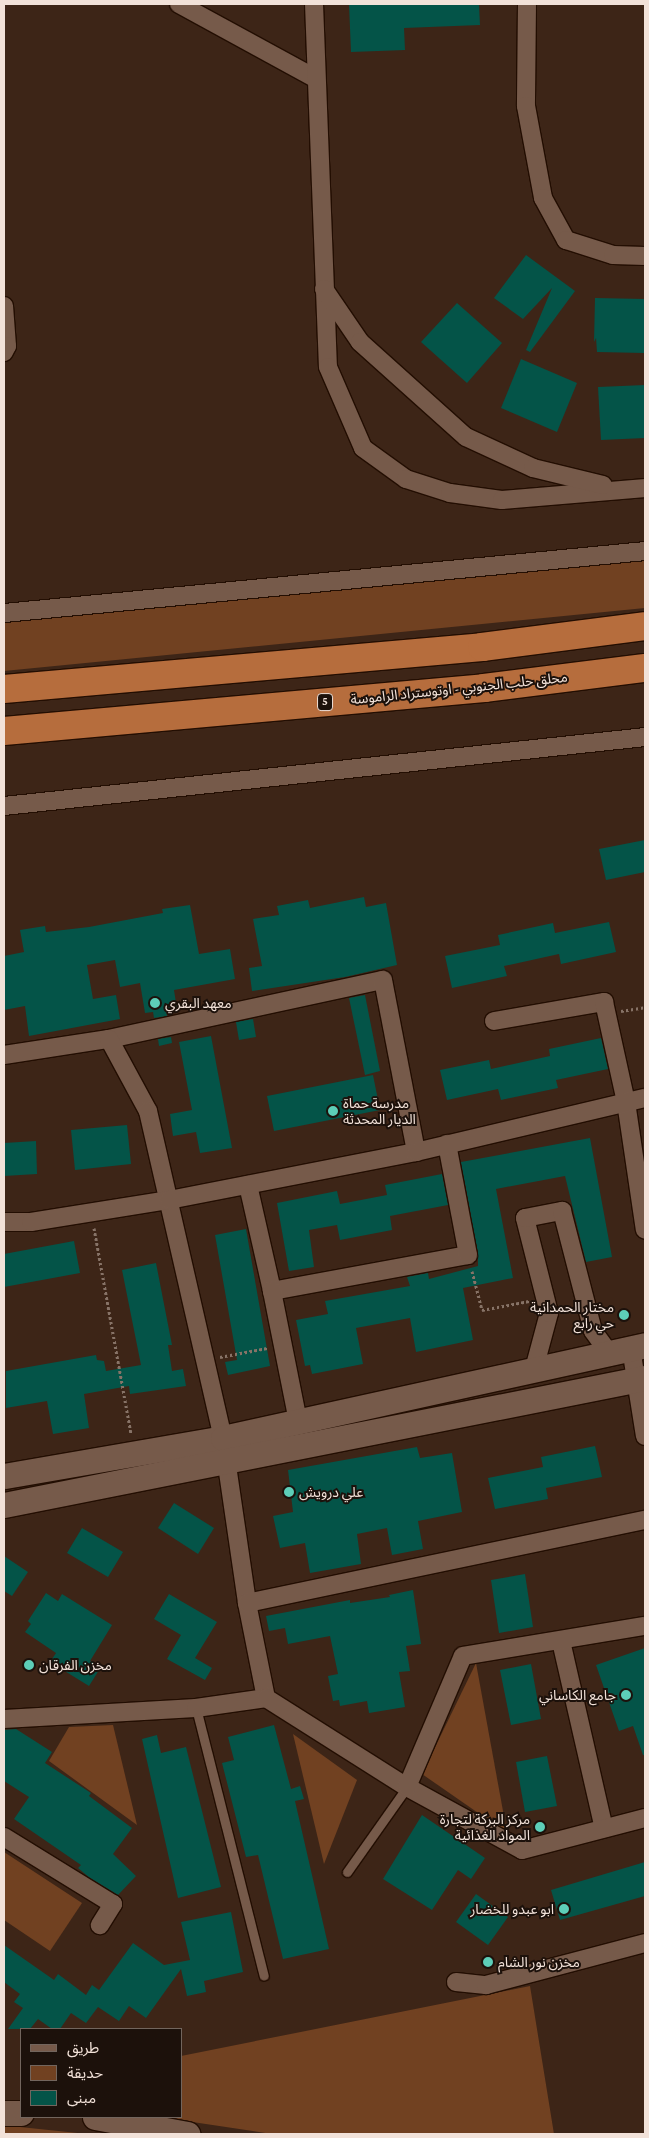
<!DOCTYPE html>
<meta charset="utf-8">
<style>
body{margin:0}
#map{position:relative;width:649px;height:2138px;overflow:hidden;background:#3d2517;font-family:"Crimson Pro","Noto Sans Arabic",serif}
div>[style]{position:absolute}
.green>*{inset:0;background:#714121}
.building>*{inset:0;background:#045448}
.path>*{height:3px;margin-top:-1.5px;transform-origin:0;background:repeating-linear-gradient(90deg,#877367 0 2.5px,transparent 0 5px)}
.roads{filter:drop-shadow(1px 0 #230e02) drop-shadow(-1px 0 #230e02) drop-shadow(0 1px #230e02) drop-shadow(0 -1px #230e02)}
.service>*{height:9px;margin:-4.5px;padding:0 4.5px;transform-origin:4.5px;border-radius:4.5px;background:#765a4a}
.minor>*{height:18px;margin:-9px;padding:0 9px;transform-origin:9px;border-radius:9px;background:#765a4a}
.secondary>*{height:25px;margin:-12.5px;padding:0 12.5px;transform-origin:12.5px;border-radius:12.5px;background:#765a4a}
.trunk>*{height:28px;margin:-14px;padding:0 14px;transform-origin:14px;border-radius:14px;background:#b66d3d}
.dots>*{width:14px;height:14px;translate:-50% -50%;box-sizing:border-box;border:2px solid #1c110b;border-radius:50%}
span{translate:-50% -50%;white-space:nowrap;text-align:center;line-height:1.15;-webkit-text-stroke:4px #1c110b;paint-order:stroke}
.shield-label span{padding:1px 4px;background:#1c110b;border:1px solid;border-radius:4px;-webkit-text-stroke-width:0}
.shield-label{font-size:12px;color:#f2e2d9;font-weight:700}
.street-label{font-size:14px;color:#f2e2d9}
.poi-label{font-size:14px;color:#f2e2d9}
.left{translate:0 -50%;text-align:left}
.right{translate:-100% -50%;text-align:right}
.frame{position:absolute;inset:0;border:5px solid #f2e2d9;pointer-events:none}
.legend{position:absolute;left:20px;top:2028px;width:162px;height:90px;box-sizing:border-box;background:#1c110b;border:1px solid #72655d;margin:0;padding:6px 9px;list-style:none;font-size:15px;color:#f2e2d9}
.legend li{display:flex;align-items:center;gap:10px;height:25px}
.legend b{width:25px;border:1px solid #72655d}
</style>
<div id="map">
<div class="green">
<i style="clip-path:polygon(645px 559px,645px 608px,4px 671px,4px 622px)"></i>
<i style="clip-path:polygon(476px 1663px,507px 1833px,422px 1774px)"></i>
<i style="clip-path:polygon(113px 1725px,137px 1825px,49px 1761px,69px 1727px)"></i>
<i style="clip-path:polygon(293px 1734px,357px 1780px,324px 1864px)"></i>
<i style="clip-path:polygon(4px 1852px,82px 1903px,50px 1951px,4px 1920px)"></i>
<i style="clip-path:polygon(530px 1986px,554px 2134px,272px 2134px,159px 2117px,181px 2117px,181px 2056px)"></i>
<i style="clip-path:polygon(4px 2126px,20px 2127px,87px 2134px,4px 2134px)"></i>
</div>
<div class="building">
<i style="clip-path:polygon(349px 4px,479px 4px,480px 25px,404px 28px,405px 50px,351px 52px)"></i>
<i style="clip-path:polygon(526px 255px,575px 291px,530px 352px,526px 350px,552px 288px,523px 319px,494px 298px)"></i>
<i style="clip-path:polygon(595px 298px,645px 299px,645px 353px,597px 352px,596px 338px,594px 342px)"></i>
<i style="clip-path:polygon(457px 303px,502px 343px,467px 383px,421px 342px)"></i>
<i style="clip-path:polygon(521px 359px,577px 383px,557px 432px,501px 408px)"></i>
<i style="clip-path:polygon(645px 385px,645px 438px,601px 440px,598px 387px)"></i>
<i style="clip-path:polygon(645px 840px,645px 872px,606px 880px,599px 849px)"></i>
<i style="clip-path:polygon(364px 897px,366px 907px,386px 903px,397px 965px,345px 977px,252px 991px,249px 968px,262px 966px,253px 919px,279px 915px,277px 906px,308px 900px,310px 908px)"></i>
<i style="clip-path:polygon(190px 905px,199px 954px,230px 949px,235px 979px,174px 990px,177px 1009px,166px 1010px,167px 1016px,154px 1018px,153px 1012px,145px 1013px,140px 983px,120px 987px,115px 960px,87px 965px,93px 999px,116px 995px,120px 1019px,29px 1036px,25px 1006px,4px 1010px,4px 956px,24px 952px,20px 930px,45px 926px,46px 932px,89px 927px,163px 913px,162px 909px)"></i>
<i style="clip-path:polygon(609px 922px,616px 952px,561px 964px,559px 954px,504px 966px,507px 976px,452px 988px,445px 956px,500px 945px,498px 935px,553px 923px,555px 933px)"></i>
<i style="clip-path:polygon(365px 995px,380px 1071px,365px 1075px,349px 998px)"></i>
<i style="clip-path:polygon(253px 1019px,256px 1037px,239px 1040px,236px 1022px)"></i>
<i style="clip-path:polygon(211px 1036px,232px 1148px,200px 1153px,196px 1132px,173px 1136px,170px 1114px,192px 1110px,179px 1042px)"></i>
<i style="clip-path:polygon(171px 1037px,172px 1043px,159px 1046px,158px 1039px)"></i>
<i style="clip-path:polygon(601px 1038px,608px 1069px,556px 1080px,558px 1088px,501px 1100px,498px 1089px,447px 1100px,440px 1070px,489px 1060px,491px 1069px,550px 1056px,549px 1049px)"></i>
<i style="clip-path:polygon(373px 1075px,380px 1110px,274px 1131px,267px 1096px)"></i>
<i style="clip-path:polygon(127px 1125px,131px 1164px,75px 1170px,71px 1130px)"></i>
<i style="clip-path:polygon(590px 1138px,612px 1257px,586px 1262px,565px 1176px,496px 1189px,513px 1278px,463px 1288px,473px 1340px,416px 1352px,410px 1318px,356px 1328px,363px 1364px,312px 1374px,310px 1365px,305px 1366px,296px 1320px,328px 1314px,325px 1301px,410px 1286px,407px 1277px,428px 1273px,429px 1279px,478px 1266px,478px 1253px,461px 1162px)"></i>
<i style="clip-path:polygon(36px 1141px,37px 1174px,4px 1176px,4px 1143px)"></i>
<i style="clip-path:polygon(442px 1174px,448px 1205px,390px 1216px,392px 1230px,340px 1240px,337px 1225px,309px 1230px,314px 1267px,289px 1271px,277px 1203px,337px 1191px,340px 1204px,387px 1195px,385px 1185px)"></i>
<i style="clip-path:polygon(246px 1229px,270px 1366px,228px 1375px,225px 1362px,237px 1360px,215px 1235px)"></i>
<i style="clip-path:polygon(74px 1241px,80px 1273px,4px 1287px,4px 1254px)"></i>
<i style="clip-path:polygon(156px 1263px,172px 1345px,168px 1345px,172px 1371px,183px 1369px,186px 1386px,130px 1394px,129px 1386px,84px 1394px,89px 1428px,53px 1434px,47px 1401px,6px 1408px,6px 1371px,96px 1355px,97px 1360px,104px 1361px,106px 1371px,141px 1365px,122px 1270px)"></i>
<i style="clip-path:polygon(595px 1446px,602px 1477px,546px 1488px,548px 1499px,495px 1509px,488px 1478px,543px 1467px,541px 1457px)"></i>
<i style="clip-path:polygon(417px 1447px,420px 1458px,452px 1453px,462px 1512px,418px 1521px,423px 1549px,392px 1555px,387px 1528px,357px 1534px,361px 1564px,310px 1573px,305px 1543px,280px 1548px,273px 1516px,293px 1512px,288px 1470px)"></i>
<i style="clip-path:polygon(174px 1503px,214px 1528px,198px 1554px,158px 1528px)"></i>
<i style="clip-path:polygon(82px 1528px,123px 1552px,108px 1577px,67px 1553px)"></i>
<i style="clip-path:polygon(4px 1556px,28px 1572px,12px 1596px,4px 1591px)"></i>
<i style="clip-path:polygon(525px 1574px,533px 1627px,499px 1633px,491px 1580px)"></i>
<i style="clip-path:polygon(413px 1590px,421px 1644px,406px 1646px,410px 1671px,399px 1672px,405px 1707px,369px 1713px,367px 1701px,340px 1706px,339px 1700px,333px 1701px,328px 1676px,338px 1674px,330px 1636px,288px 1644px,285px 1628px,269px 1631px,266px 1616px,350px 1600px,350px 1603px,390px 1597px,389px 1595px)"></i>
<i style="clip-path:polygon(46px 1593px,58px 1601px,62px 1594px,112px 1625px,90px 1661px,101px 1667px,89px 1686px,50px 1662px,56px 1653px,25px 1632px,31px 1624px,28px 1621px)"></i>
<i style="clip-path:polygon(169px 1594px,217px 1622px,195px 1658px,212px 1668px,205px 1680px,167px 1659px,181px 1635px,154px 1619px)"></i>
<i style="clip-path:polygon(645px 1648px,645px 1755px,643px 1755px,633px 1726px,619px 1731px,596px 1665px)"></i>
<i style="clip-path:polygon(531px 1664px,541px 1719px,511px 1725px,500px 1670px)"></i>
<i style="clip-path:polygon(274px 1725px,291px 1789px,300px 1786px,304px 1799px,295px 1801px,329px 1949px,283px 1959px,258px 1855px,246px 1857px,222px 1763px,234px 1760px,228px 1737px)"></i>
<i style="clip-path:polygon(16px 1729px,52px 1752px,45px 1763px,91px 1793px,89px 1796px,132px 1828px,113px 1854px,136px 1876px,118px 1895px,90px 1878px,78px 1868px,81px 1865px,14px 1819px,29px 1797px,4px 1781px,4px 1730px)"></i>
<i style="clip-path:polygon(157px 1735px,161px 1753px,186px 1747px,221px 1887px,178px 1898px,142px 1739px)"></i>
<i style="clip-path:polygon(547px 1756px,557px 1806px,525px 1812px,516px 1762px)"></i>
<i style="clip-path:polygon(422px 1815px,485px 1858px,471px 1879px,458px 1870px,432px 1910px,383px 1879px)"></i>
<i style="clip-path:polygon(645px 1862px,645px 1896px,560px 1920px,551px 1890px)"></i>
<i style="clip-path:polygon(476px 1894px,508px 1917px,488px 1945px,456px 1922px)"></i>
<i style="clip-path:polygon(231px 1912px,243px 1972px,204px 1981px,206px 1992px,187px 1996px,181px 1969px,146px 2018px,129px 2006px,119px 2021px,98px 2007px,86px 2023px,71px 2013px,60px 2029px,52px 2029px,38px 2019px,30px 2029px,8px 2029px,23px 2008px,14px 2002px,20px 1994px,4px 1982px,4px 1945px,54px 1980px,58px 1974px,86px 1995px,92px 1985px,99px 1990px,133px 1943px,164px 1965px,190px 1960px,181px 1922px)"></i>
</div>
<div class="path">
<i style="left:621px;top:1011px;width:24px;rotate:-9deg"></i>
<i style="left:94px;top:1228px;width:208px;rotate:79.8deg"></i>
<i style="left:472px;top:1271px;width:40px;rotate:75.6deg"></i>
<i style="left:482px;top:1310px;width:48px;rotate:-10.8deg"></i>
<i style="left:220px;top:1357px;width:48px;rotate:-10.8deg"></i>
</div>
<div class="roads">
<div class="service">
<i style="left:196px;top:1708px;width:276px;rotate:75.8deg"></i>
<i style="left:347px;top:1872px;width:104px;rotate:-54.8deg"></i>
</div>
<div class="minor">
<i style="left:179px;top:4px;width:155px;rotate:28.6deg"></i>
<i style="left:314px;top:4px;width:363px;rotate:87.8deg"></i>
<i style="left:328px;top:367px;width:88px;rotate:66.6deg"></i>
<i style="left:363px;top:448px;width:53px;rotate:35.8deg"></i>
<i style="left:406px;top:479px;width:46px;rotate:17.7deg"></i>
<i style="left:450px;top:493px;width:52px;rotate:7.7deg"></i>
<i style="left:502px;top:500px;width:144px;rotate:-4.8deg"></i>
<i style="left:527px;top:4px;width:102px;rotate:90.6deg"></i>
<i style="left:526px;top:106px;width:94px;rotate:79.5deg"></i>
<i style="left:543px;top:198px;width:48px;rotate:61.3deg"></i>
<i style="left:566px;top:240px;width:49px;rotate:17.7deg"></i>
<i style="left:613px;top:255px;width:32px;rotate:2deg"></i>
<i style="left:324px;top:289px;width:64px;rotate:55.8deg"></i>
<i style="left:360px;top:342px;width:142px;rotate:41.9deg"></i>
<i style="left:466px;top:437px;width:74px;rotate:24.8deg"></i>
<i style="left:533px;top:468px;width:72px;rotate:13.7deg"></i>
<i style="left:4px;top:306px;width:40px;rotate:85.7deg"></i>
<i style="left:7px;top:346px;width:7px;rotate:117deg"></i>
<i style="left:4px;top:613px;width:644px;rotate:-5.52deg"></i>
<i style="left:4px;top:806px;width:645px;rotate:-6.14deg"></i>
<i style="left:494px;top:1021px;width:112px;rotate:-9.8deg"></i>
<i style="left:604px;top:1002px;width:102px;rotate:77.6deg"></i>
<i style="left:626px;top:1102px;width:129px;rotate:81.6deg"></i>
<i style="left:109px;top:1039px;width:280px;rotate:-12.2deg"></i>
<i style="left:383px;top:980px;width:175px;rotate:79.1deg"></i>
<i style="left:4px;top:1055px;width:106px;rotate:-8.7deg"></i>
<i style="left:109px;top:1039px;width:82px;rotate:61.6deg"></i>
<i style="left:148px;top:1111px;width:335px;rotate:77.1deg"></i>
<i style="left:223px;top:1438px;width:167px;rotate:81.7deg"></i>
<i style="left:247px;top:1603px;width:97px;rotate:78.7deg"></i>
<i style="left:248px;top:1185px;width:109px;rotate:77.2deg"></i>
<i style="left:272px;top:1291px;width:199px;rotate:-10.4deg"></i>
<i style="left:468px;top:1255px;width:113px;rotate:-100.7deg"></i>
<i style="left:4px;top:1222px;width:27px"></i>
<i style="left:31px;top:1222px;width:140px;rotate:-9.1deg"></i>
<i style="left:169px;top:1200px;width:252px;rotate:-11deg"></i>
<i style="left:416px;top:1152px;width:235px;rotate:-13.3deg"></i>
<i style="left:272px;top:1291px;width:133px;rotate:78.7deg"></i>
<i style="left:631px;top:1348px;width:89px;rotate:81deg"></i>
<i style="left:534px;top:1369px;width:58px;rotate:-75deg"></i>
<i style="left:549px;top:1313px;width:98px;rotate:-104.2deg"></i>
<i style="left:525px;top:1218px;width:38px;rotate:-11deg"></i>
<i style="left:562px;top:1211px;width:124px;rotate:75.5deg"></i>
<i style="left:593px;top:1331px;width:27px;rotate:54deg"></i>
<i style="left:247px;top:1603px;width:407px;rotate:-11.8deg"></i>
<i style="left:561px;top:1641px;width:192px;rotate:77.1deg"></i>
<i style="left:4px;top:1719px;width:192px;rotate:-3.3deg"></i>
<i style="left:196px;top:1708px;width:71px;rotate:-8.1deg"></i>
<i style="left:266px;top:1698px;width:167px;rotate:32.3deg"></i>
<i style="left:407px;top:1787px;width:131px;rotate:28.7deg"></i>
<i style="left:522px;top:1850px;width:127px;rotate:-14.6deg"></i>
<i style="left:407px;top:1787px;width:142px;rotate:-66.9deg"></i>
<i style="left:463px;top:1656px;width:184px;rotate:-9.4deg"></i>
<i style="left:4px;top:1837px;width:128px;rotate:31.6deg"></i>
<i style="left:113px;top:1904px;width:25px;rotate:122deg"></i>
<i style="left:456px;top:1982px;width:30px;rotate:6deg"></i>
<i style="left:486px;top:1985px;width:164px;rotate:-14.8deg"></i>
</div>
<div class="secondary">
<i style="left:4px;top:1476px;width:222px;rotate:-9.8deg"></i>
<i style="left:223px;top:1438px;width:432px;rotate:-12.4deg"></i>
<i style="left:4px;top:1505px;width:653px;rotate:-11.21deg"></i>
<i style="left:4px;top:2113px;width:17px"></i>
<i style="left:95px;top:2117px;width:94px;rotate:10.5deg"></i>
</div>
<div class="trunk">
<i style="left:4px;top:689px;width:480px;rotate:-5deg"></i>
<i style="left:482px;top:647px;width:164px;rotate:-7.3deg"></i>
<i style="left:4px;top:731px;width:482px;rotate:-5.1deg"></i>
<i style="left:484px;top:688px;width:162px;rotate:-7.1deg"></i>
</div>
</div>
<div class="dots">
<i style="left:155px;top:1003px;background:#5dceb8"></i>
<i style="left:333px;top:1111px;background:#5dceb8"></i>
<i style="left:624px;top:1315px;background:#5dceb8"></i>
<i style="left:289px;top:1492px;background:#5dceb8"></i>
<i style="left:29px;top:1665px;background:#5dceb8"></i>
<i style="left:626px;top:1695px;background:#5dceb8"></i>
<i style="left:540px;top:1827px;background:#5dceb8"></i>
<i style="left:564px;top:1909px;background:#5dceb8"></i>
<i style="left:488px;top:1962px;background:#5dceb8"></i>
</div>
<div class="shield-label">
<span style="left:325px;top:702px">5</span>
</div>
<div class="street-label">
<span style="left:459px;top:688px;rotate:-6deg">محلق حلب الجنوبي - اوتوستراد الراموسة</span>
</div>
<div class="poi-label">
<span class="left" style="left:165px;top:1003px">معهد البقري</span>
<span class="left" style="left:343px;top:1111px">مدرسة حماة<br>الديار المحدثة</span>
<span class="right" style="left:614px;top:1315px">مختار الحمدانية<br>حي رابع</span>
<span class="left" style="left:299px;top:1492px">علي درويش</span>
<span class="left" style="left:39px;top:1665px">مخزن الفرقان</span>
<span class="right" style="left:616px;top:1695px">جامع الكاساني</span>
<span class="right" style="left:530px;top:1827px">مركز البركة لتجارة<br>المواد الغذائية</span>
<span class="right" style="left:554px;top:1909px">ابو عبدو للخضار</span>
<span class="left" style="left:498px;top:1962px">مخزن نور الشام</span>
</div>
<div class="frame"></div>
<ul class="legend">
<li><b style="height:6px;background:#765a4a"></b>طريق</li>
<li><b style="height:14px;background:#714121"></b>حديقة</li>
<li><b style="height:14px;background:#045448"></b>مبنى</li>
</ul>
</div>
